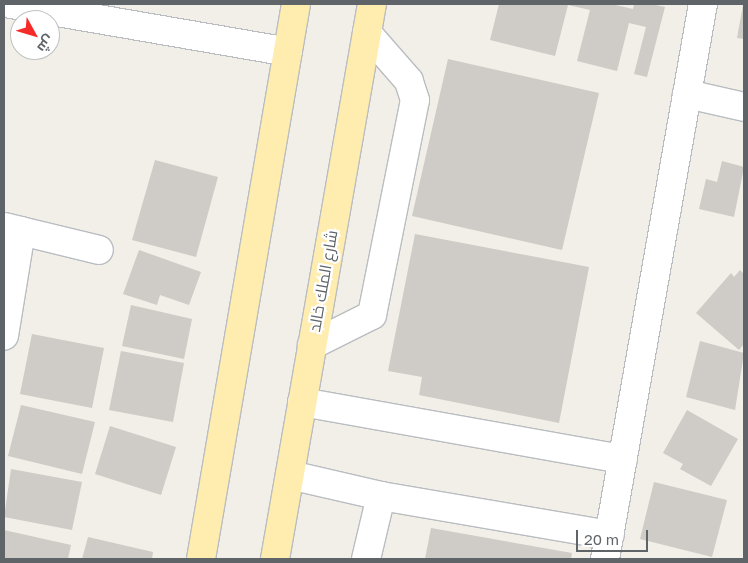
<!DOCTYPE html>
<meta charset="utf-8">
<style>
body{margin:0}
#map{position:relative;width:748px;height:563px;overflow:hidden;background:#f1efe7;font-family:"Golos Text",Cairo,sans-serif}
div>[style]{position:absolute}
.building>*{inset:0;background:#cfcbc6}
.roads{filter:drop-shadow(1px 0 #b9bdc1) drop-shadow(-1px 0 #b9bdc1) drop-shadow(0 1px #b9bdc1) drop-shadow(0 -1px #b9bdc1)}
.minor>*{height:28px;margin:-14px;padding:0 14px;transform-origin:14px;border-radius:14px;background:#fff}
.major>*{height:28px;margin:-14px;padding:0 14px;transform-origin:14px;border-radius:14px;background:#ffecaf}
span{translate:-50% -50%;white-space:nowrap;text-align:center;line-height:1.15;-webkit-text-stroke:4.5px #fff;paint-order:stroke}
.street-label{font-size:16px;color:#5e6468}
.frame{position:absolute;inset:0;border:5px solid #5e6468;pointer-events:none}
.north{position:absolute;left:10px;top:10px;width:50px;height:50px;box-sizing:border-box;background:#fff;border:1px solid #bfc1c3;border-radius:50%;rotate:129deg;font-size:14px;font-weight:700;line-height:20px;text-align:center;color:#5e6468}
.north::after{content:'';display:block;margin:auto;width:18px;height:22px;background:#f52b29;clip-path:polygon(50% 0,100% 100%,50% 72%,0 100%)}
.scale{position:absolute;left:576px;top:530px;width:72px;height:22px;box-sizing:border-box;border:2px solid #5e6468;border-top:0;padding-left:6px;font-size:15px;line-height:18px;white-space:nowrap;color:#5e6468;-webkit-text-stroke:4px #fff;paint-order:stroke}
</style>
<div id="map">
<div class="building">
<i style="clip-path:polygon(499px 4px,611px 4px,633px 9px,634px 4px,651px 4px,665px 7px,647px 77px,634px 74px,646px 27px,629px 23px,617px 71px,577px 61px,590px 10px,568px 5px,555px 56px,490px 40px)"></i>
<i style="clip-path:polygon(743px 5px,744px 5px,744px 39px,737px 38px)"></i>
<i style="clip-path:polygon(448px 59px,599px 93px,562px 250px,412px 216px)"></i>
<i style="clip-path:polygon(155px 160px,218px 177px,196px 257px,132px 240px)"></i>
<i style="clip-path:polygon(722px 161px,744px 167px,734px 217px,699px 209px,706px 179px,717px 182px)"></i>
<i style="clip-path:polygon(415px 234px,589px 267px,559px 423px,419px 395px,422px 377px,388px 371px)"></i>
<i style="clip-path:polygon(139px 250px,201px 272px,189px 305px,160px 295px,157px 305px,123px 294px)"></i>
<i style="clip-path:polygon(740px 270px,744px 274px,744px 344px,739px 350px,696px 313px,731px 273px,734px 277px)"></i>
<i style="clip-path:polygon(131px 305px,192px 319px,184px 359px,122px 346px)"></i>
<i style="clip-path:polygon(32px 334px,104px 348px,92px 408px,20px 394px)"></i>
<i style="clip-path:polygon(700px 341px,744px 353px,735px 410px,686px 397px)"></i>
<i style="clip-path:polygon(121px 351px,184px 363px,173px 422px,109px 410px)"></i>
<i style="clip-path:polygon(21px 405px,95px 422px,82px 474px,8px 456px)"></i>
<i style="clip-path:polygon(687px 410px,738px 439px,711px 486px,680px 469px,683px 464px,663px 453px)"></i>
<i style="clip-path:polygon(110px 426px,176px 447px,161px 495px,95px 474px)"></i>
<i style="clip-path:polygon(11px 469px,82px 482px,72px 530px,4px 517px)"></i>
<i style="clip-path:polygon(654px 482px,727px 500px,712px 557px,640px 539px)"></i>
<i style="clip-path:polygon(431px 528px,572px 553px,571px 559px,425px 559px)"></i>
<i style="clip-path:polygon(4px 530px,71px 545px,68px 559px,4px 559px)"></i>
<i style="clip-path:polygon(88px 537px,153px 552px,152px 559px,82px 559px)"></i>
</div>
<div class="roads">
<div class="minor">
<i style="left:11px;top:4px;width:281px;rotate:9.8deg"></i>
<i style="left:687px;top:94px;width:58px;rotate:12.8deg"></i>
<i style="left:4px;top:227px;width:17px;rotate:13deg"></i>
<i style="left:21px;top:231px;width:106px;rotate:99.2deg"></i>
<i style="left:21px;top:231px;width:80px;rotate:13.7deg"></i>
<i style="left:312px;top:345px;width:67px;rotate:-26.6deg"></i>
<i style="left:372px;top:315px;width:219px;rotate:-78.7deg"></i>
<i style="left:415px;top:100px;width:20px;rotate:-108deg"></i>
<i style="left:409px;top:81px;width:64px;rotate:-131.2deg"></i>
<i style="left:302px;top:402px;width:326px;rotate:10.1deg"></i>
<i style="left:290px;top:475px;width:93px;rotate:13deg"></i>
<i style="left:366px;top:559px;width:65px;rotate:-76.6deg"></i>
<i style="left:381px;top:496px;width:232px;rotate:9.7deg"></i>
<i style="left:605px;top:559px;width:564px;rotate:-79.99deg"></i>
</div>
<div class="major">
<i style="left:201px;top:559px;width:563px;rotate:-80.29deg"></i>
<i style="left:275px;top:559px;width:563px;rotate:-80.09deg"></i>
</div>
</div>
<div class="street-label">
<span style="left:323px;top:281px;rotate:-80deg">شارع الملك خالد</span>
</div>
<div class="frame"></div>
<div class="north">ش</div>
<div class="scale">20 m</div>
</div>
